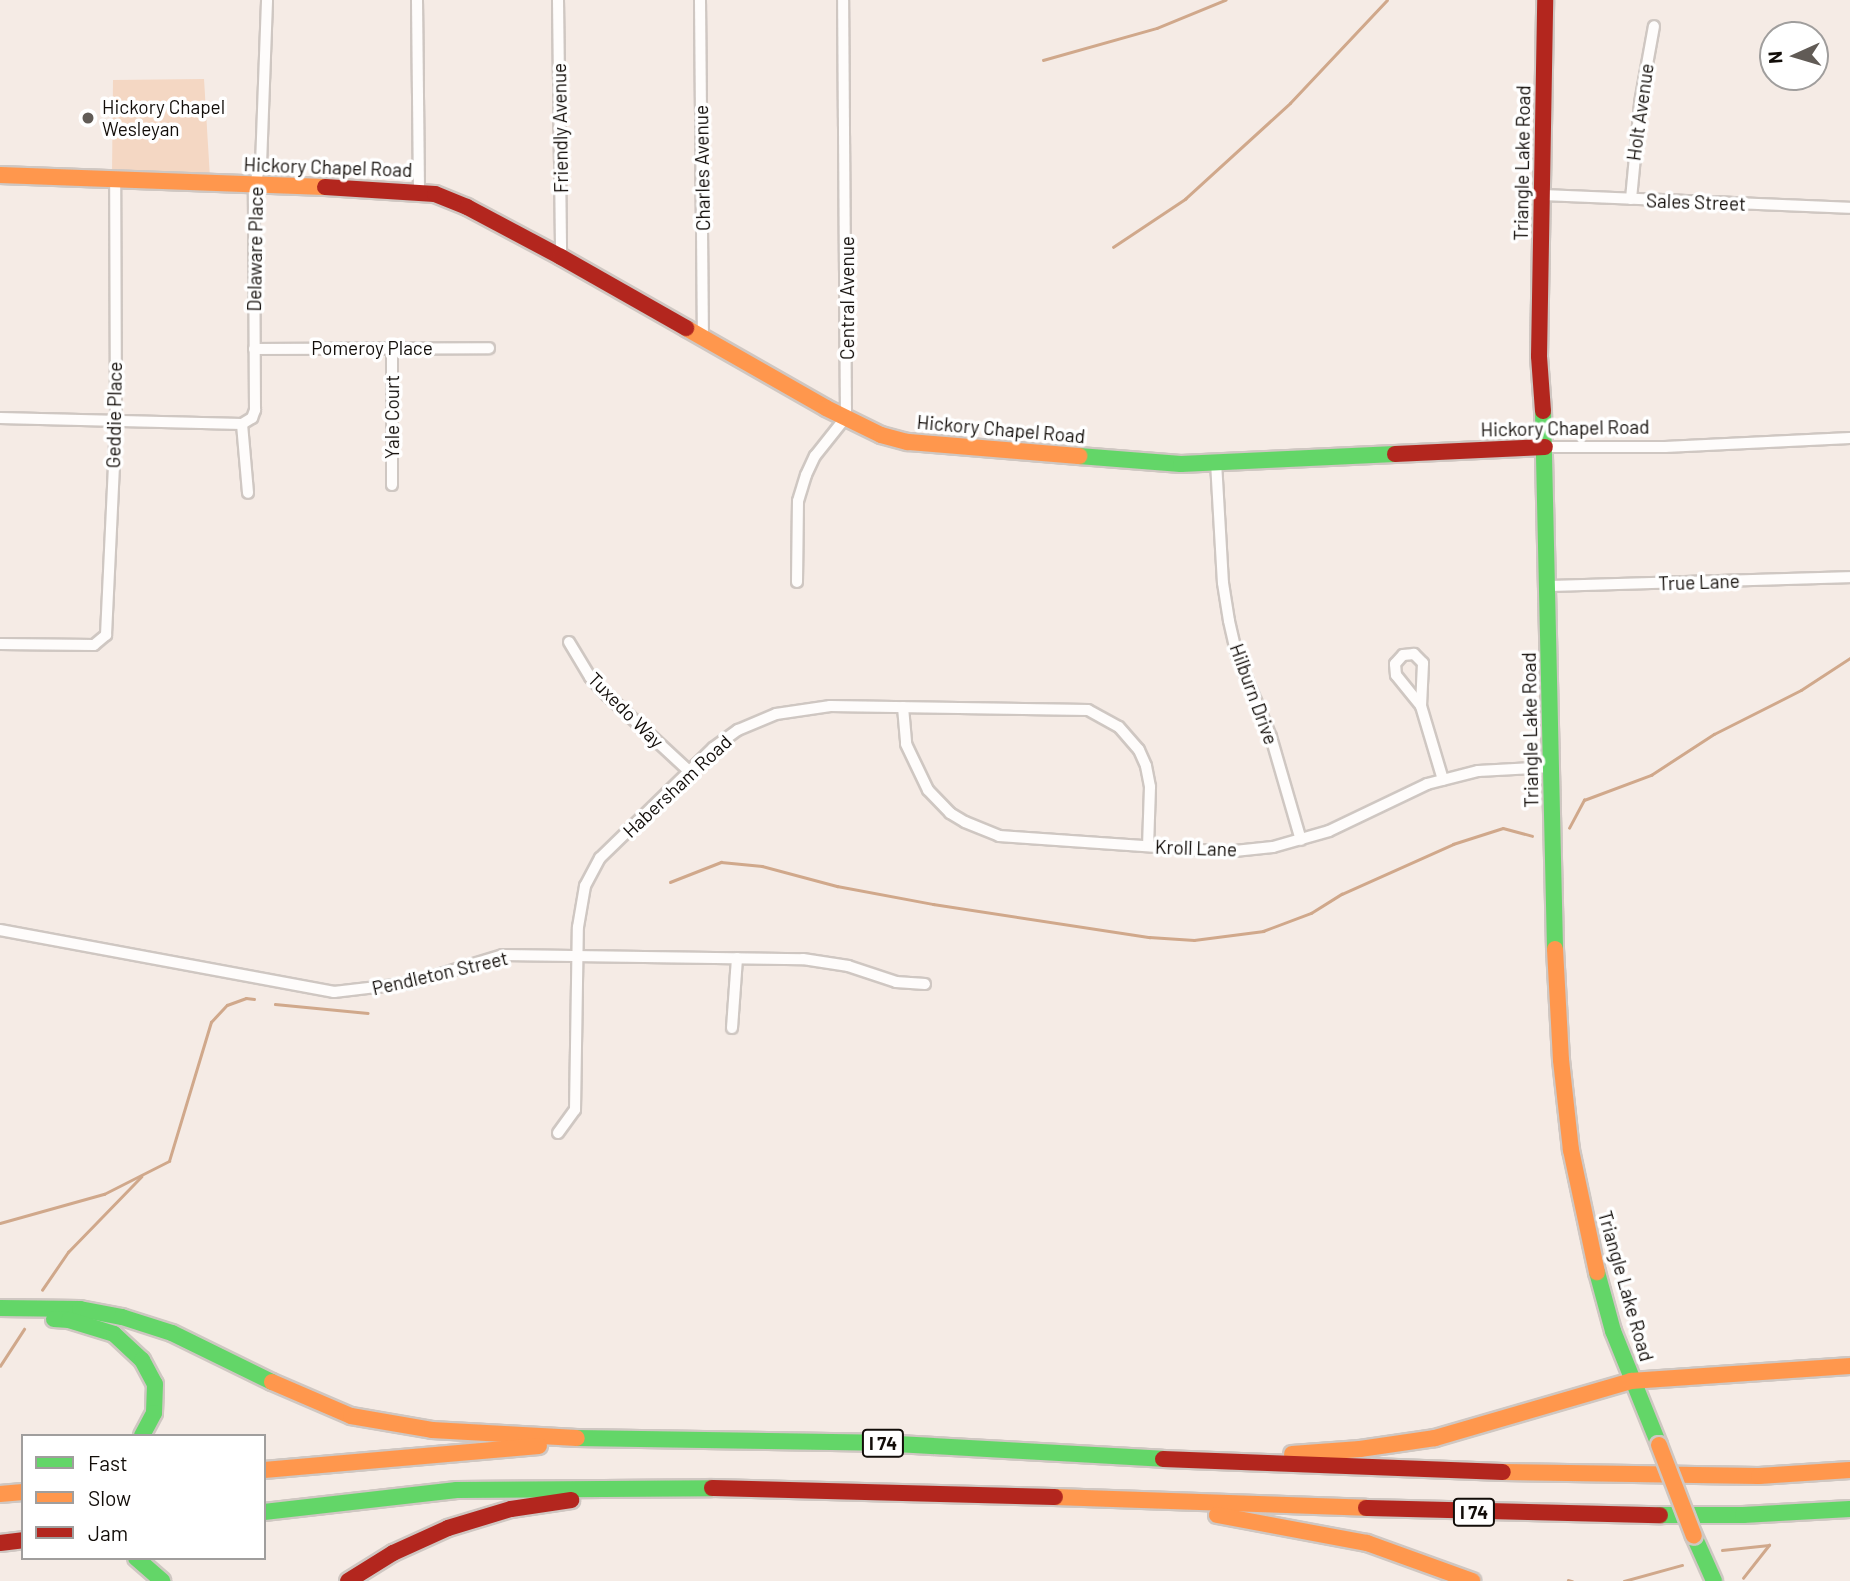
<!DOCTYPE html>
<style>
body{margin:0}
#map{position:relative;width:1850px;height:1581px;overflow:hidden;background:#f5ebe5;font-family:Barlow,sans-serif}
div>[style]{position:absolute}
.green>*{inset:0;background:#f4d7c3}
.stream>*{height:2.5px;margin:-1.25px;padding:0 1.25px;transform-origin:1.25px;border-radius:1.25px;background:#d0a88b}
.roads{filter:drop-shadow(2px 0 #cfc7c2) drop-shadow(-2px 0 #cfc7c2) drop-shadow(0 2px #cfc7c2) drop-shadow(0 -2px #cfc7c2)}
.street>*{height:10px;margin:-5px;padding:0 5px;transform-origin:5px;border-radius:5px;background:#fefcfb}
.fast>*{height:16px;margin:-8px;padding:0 8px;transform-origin:8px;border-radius:8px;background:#63d668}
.slow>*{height:16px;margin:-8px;padding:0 8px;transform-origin:8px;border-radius:8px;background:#ff974d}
.jam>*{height:16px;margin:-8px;padding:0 8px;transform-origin:8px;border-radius:8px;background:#b3261e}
.bridges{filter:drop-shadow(2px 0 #cfc7c2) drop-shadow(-2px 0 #cfc7c2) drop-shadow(0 2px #cfc7c2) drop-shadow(0 -2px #cfc7c2)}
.slow-bridge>*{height:16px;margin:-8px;padding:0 8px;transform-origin:8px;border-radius:8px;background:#ff974d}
.dots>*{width:19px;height:19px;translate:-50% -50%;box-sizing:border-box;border:4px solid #fff;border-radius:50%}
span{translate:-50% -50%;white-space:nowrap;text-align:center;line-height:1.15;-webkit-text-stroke:7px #fff;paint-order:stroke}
.shield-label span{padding:2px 5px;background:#fff;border:2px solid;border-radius:5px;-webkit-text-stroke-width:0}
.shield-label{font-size:18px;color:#120d09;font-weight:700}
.poi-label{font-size:19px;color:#120d09}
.left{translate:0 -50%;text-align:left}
.street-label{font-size:19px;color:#120d09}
.legend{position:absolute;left:21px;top:1434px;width:245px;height:126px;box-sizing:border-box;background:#fff;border:2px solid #a09e9d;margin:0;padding:9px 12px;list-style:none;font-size:21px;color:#120d09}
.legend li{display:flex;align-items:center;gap:14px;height:35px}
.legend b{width:35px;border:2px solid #a09e9d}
.north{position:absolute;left:1759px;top:21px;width:70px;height:70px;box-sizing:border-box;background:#fff;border:2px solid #a09e9d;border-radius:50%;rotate:266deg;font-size:19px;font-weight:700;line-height:28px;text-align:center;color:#120d09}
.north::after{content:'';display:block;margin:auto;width:24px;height:32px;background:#615b56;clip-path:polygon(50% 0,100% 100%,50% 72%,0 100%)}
</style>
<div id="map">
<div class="green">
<i style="clip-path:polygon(204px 79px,210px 178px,112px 174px,113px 80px)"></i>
</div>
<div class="stream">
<i style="left:1043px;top:60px;width:118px;rotate:-15.7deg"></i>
<i style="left:1157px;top:28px;width:74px;rotate:-22.4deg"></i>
<i style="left:1113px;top:247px;width:87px;rotate:-33.7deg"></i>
<i style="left:1185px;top:199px;width:142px;rotate:-42.4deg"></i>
<i style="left:1290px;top:103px;width:141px;rotate:-46.7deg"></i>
<i style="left:1569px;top:828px;width:32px;rotate:-62deg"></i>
<i style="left:1584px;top:800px;width:72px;rotate:-20.5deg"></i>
<i style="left:1651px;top:775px;width:75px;rotate:-33.1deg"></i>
<i style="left:1714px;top:734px;width:97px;rotate:-26.8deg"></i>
<i style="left:1801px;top:690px;width:59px;rotate:-33.1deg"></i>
<i style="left:670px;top:882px;width:55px;rotate:-21.4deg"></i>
<i style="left:721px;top:862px;width:41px;rotate:5.6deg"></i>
<i style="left:762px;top:866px;width:78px;rotate:14.9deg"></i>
<i style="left:837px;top:886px;width:98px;rotate:10.6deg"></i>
<i style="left:933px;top:904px;width:219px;rotate:8.7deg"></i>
<i style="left:1149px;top:937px;width:45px;rotate:3.8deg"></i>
<i style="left:1194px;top:940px;width:70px;rotate:-7.4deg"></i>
<i style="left:1263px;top:931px;width:51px;rotate:-20.6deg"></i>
<i style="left:1311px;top:913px;width:36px;rotate:-32deg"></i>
<i style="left:1342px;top:894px;width:122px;rotate:-24.2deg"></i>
<i style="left:1453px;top:844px;width:52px;rotate:-17.7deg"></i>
<i style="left:1503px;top:828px;width:30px;rotate:15deg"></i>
<i style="left:275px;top:1004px;width:93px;rotate:5.5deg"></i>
<i style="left:0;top:1223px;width:108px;rotate:-15.6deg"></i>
<i style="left:104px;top:1194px;width:73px;rotate:-26.9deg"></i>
<i style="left:169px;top:1161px;width:145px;rotate:-73.2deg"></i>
<i style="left:211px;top:1022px;width:23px;rotate:-47deg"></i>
<i style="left:227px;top:1005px;width:20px;rotate:-20deg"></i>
<i style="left:246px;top:998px;width:8px;rotate:7deg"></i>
<i style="left:42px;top:1290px;width:46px;rotate:-55.6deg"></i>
<i style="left:68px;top:1252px;width:105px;rotate:-45.8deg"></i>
<i style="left:0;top:1366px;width:44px;rotate:-57deg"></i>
<i style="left:1722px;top:1550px;width:47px;rotate:-6.1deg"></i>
<i style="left:1743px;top:1578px;width:42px;rotate:-51.8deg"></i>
<i style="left:1568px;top:1580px;width:4px;rotate:14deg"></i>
<i style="left:1624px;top:1581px;width:60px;rotate:-15.4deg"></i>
</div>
<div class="roads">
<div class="street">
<i style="left:417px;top:0;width:191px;rotate:89.4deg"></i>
<i style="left:558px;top:0;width:257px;rotate:89.3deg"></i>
<i style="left:700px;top:0;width:336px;rotate:89.5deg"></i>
<i style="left:1542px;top:195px;width:308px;rotate:2.4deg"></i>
<i style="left:1631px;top:199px;width:96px;rotate:-84.6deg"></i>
<i style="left:1640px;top:103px;width:78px;rotate:-79.7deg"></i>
<i style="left:254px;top:349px;width:235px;rotate:-0.2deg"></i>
<i style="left:0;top:418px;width:242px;rotate:1.4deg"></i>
<i style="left:242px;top:424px;width:12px;rotate:-31deg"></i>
<i style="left:252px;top:418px;width:9px;rotate:-69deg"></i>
<i style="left:255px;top:410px;width:225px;rotate:-90.3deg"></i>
<i style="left:254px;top:185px;width:21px;rotate:-71deg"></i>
<i style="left:261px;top:165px;width:165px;rotate:-87.9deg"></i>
<i style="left:242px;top:424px;width:69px;rotate:85deg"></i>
<i style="left:1545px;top:447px;width:120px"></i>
<i style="left:1665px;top:447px;width:185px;rotate:-2.8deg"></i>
<i style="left:1216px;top:462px;width:121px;rotate:86.7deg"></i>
<i style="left:1223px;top:583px;width:38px;rotate:81deg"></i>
<i style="left:1229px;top:621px;width:35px;rotate:77deg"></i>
<i style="left:1237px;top:655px;width:89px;rotate:67.5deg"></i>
<i style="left:1271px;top:737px;width:107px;rotate:73.8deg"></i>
<i style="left:392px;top:485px;width:137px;rotate:-90deg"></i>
<i style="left:797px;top:582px;width:81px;rotate:-89.3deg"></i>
<i style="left:798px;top:501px;width:27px;rotate:-73deg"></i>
<i style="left:806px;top:475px;width:21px;rotate:-65deg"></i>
<i style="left:815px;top:456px;width:50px;rotate:-51.5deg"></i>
<i style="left:846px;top:417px;width:417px;rotate:-90.4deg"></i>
<i style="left:1547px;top:586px;width:303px;rotate:-1.7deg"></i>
<i style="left:569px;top:642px;width:41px;rotate:59deg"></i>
<i style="left:590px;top:677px;width:26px;rotate:47deg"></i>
<i style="left:608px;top:696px;width:110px;rotate:42.8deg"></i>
<i style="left:0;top:644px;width:94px;rotate:0.6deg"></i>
<i style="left:94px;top:645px;width:16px;rotate:-40deg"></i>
<i style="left:106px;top:635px;width:214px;rotate:-87.3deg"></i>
<i style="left:116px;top:421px;width:241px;rotate:-90.2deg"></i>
<i style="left:1421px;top:706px;width:43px;rotate:-87.3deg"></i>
<i style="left:1423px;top:663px;width:13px;rotate:-135deg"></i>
<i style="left:1414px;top:654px;width:11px;rotate:175deg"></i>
<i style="left:1403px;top:655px;width:12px;rotate:132deg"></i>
<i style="left:1395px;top:664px;width:11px;rotate:85deg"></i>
<i style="left:1396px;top:675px;width:40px;rotate:51deg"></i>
<i style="left:1421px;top:706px;width:77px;rotate:73.4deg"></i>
<i style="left:903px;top:707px;width:37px;rotate:85deg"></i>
<i style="left:906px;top:744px;width:51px;rotate:64.4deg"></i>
<i style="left:928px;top:790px;width:32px;rotate:46deg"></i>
<i style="left:950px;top:813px;width:17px;rotate:31deg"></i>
<i style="left:965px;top:822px;width:37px;rotate:22deg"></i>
<i style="left:999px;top:836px;width:227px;rotate:4deg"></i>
<i style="left:1225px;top:852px;width:48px;rotate:-5.9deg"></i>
<i style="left:1273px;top:847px;width:58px;rotate:-15.9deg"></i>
<i style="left:1329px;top:831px;width:109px;rotate:-25.6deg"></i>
<i style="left:1427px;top:784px;width:53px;rotate:-14.3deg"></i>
<i style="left:1478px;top:771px;width:74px;rotate:-3.1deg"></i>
<i style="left:0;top:930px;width:340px;rotate:10.5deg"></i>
<i style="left:334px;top:992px;width:78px;rotate:-6.7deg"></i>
<i style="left:411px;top:983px;width:96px;rotate:-16.9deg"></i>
<i style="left:503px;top:955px;width:300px;rotate:0.8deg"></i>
<i style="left:803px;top:959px;width:46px;rotate:8.8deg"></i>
<i style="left:848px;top:966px;width:51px;rotate:18.4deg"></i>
<i style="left:896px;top:982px;width:29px;rotate:4deg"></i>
<i style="left:732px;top:1028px;width:70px;rotate:-85.9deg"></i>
<i style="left:558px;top:1133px;width:29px;rotate:-54deg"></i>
<i style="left:575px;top:1110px;width:183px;rotate:-89.1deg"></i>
<i style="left:578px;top:927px;width:42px;rotate:-80.3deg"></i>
<i style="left:585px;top:886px;width:32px;rotate:-62deg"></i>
<i style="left:600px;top:858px;width:158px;rotate:-44.2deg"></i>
<i style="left:713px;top:748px;width:31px;rotate:-36deg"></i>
<i style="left:738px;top:730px;width:41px;rotate:-22.8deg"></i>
<i style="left:776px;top:714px;width:55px;rotate:-8.4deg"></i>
<i style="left:830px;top:706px;width:258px;rotate:0.9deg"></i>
<i style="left:1088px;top:710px;width:35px;rotate:29deg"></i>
<i style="left:1119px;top:727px;width:30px;rotate:49deg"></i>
<i style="left:1139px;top:750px;width:17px;rotate:66deg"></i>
<i style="left:1146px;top:766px;width:21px;rotate:79deg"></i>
<i style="left:1150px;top:787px;width:59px;rotate:91.9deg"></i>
</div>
<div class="fast">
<i style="left:1543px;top:411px;width:538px;rotate:88.72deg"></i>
<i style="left:1079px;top:456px;width:102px;rotate:4.5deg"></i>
<i style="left:1181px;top:464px;width:214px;rotate:-2.7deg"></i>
<i style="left:1597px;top:1272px;width:61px;rotate:74.8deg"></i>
<i style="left:1613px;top:1331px;width:123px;rotate:68deg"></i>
<i style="left:0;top:1308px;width:80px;rotate:0.7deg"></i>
<i style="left:80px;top:1309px;width:43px;rotate:10.8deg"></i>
<i style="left:122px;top:1317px;width:52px;rotate:17.7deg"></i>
<i style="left:172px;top:1333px;width:111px;rotate:26.1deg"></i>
<i style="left:54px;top:1319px;width:15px;rotate:4deg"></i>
<i style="left:69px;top:1320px;width:47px;rotate:17.3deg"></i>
<i style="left:114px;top:1334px;width:38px;rotate:43deg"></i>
<i style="left:142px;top:1360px;width:27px;rotate:62deg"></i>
<i style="left:155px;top:1384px;width:29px;rotate:92deg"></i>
<i style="left:154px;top:1413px;width:26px;rotate:118deg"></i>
<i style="left:577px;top:1438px;width:302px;rotate:0.9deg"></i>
<i style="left:879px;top:1443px;width:284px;rotate:3.2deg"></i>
<i style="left:264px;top:1512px;width:194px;rotate:-6.5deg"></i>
<i style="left:457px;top:1490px;width:255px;rotate:-0.4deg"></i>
<i style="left:1660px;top:1515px;width:83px"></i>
<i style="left:1743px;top:1515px;width:107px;rotate:-3.2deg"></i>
<i style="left:1694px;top:1536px;width:49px;rotate:66deg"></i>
<i style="left:136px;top:1558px;width:35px;rotate:41deg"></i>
</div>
<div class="slow">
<i style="left:0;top:175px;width:325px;rotate:2.1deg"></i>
<i style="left:686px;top:328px;width:161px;rotate:29.7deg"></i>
<i style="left:826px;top:408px;width:61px;rotate:26.1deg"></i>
<i style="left:881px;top:435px;width:28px;rotate:15deg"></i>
<i style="left:908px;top:442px;width:172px;rotate:4.7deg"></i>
<i style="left:1555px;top:949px;width:111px;rotate:86.9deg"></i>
<i style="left:1561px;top:1060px;width:91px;rotate:83.7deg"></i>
<i style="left:1571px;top:1150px;width:125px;rotate:78deg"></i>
<i style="left:272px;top:1382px;width:86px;rotate:23.3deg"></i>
<i style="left:351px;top:1416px;width:82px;rotate:9.8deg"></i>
<i style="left:432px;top:1430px;width:145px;rotate:3.2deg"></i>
<i style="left:1292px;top:1454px;width:68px;rotate:-4.2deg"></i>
<i style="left:1360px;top:1449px;width:76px;rotate:-8.3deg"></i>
<i style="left:1435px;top:1438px;width:204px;rotate:-16.2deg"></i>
<i style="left:1631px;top:1381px;width:220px;rotate:-3.9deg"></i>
<i style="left:264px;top:1470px;width:276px;rotate:-5deg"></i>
<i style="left:1503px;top:1472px;width:256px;rotate:0.9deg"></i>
<i style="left:1759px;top:1476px;width:91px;rotate:-3.8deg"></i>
<i style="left:0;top:1494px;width:23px;rotate:-5deg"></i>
<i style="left:1055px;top:1497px;width:311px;rotate:2deg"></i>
<i style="left:1217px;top:1515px;width:153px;rotate:10.6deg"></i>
<i style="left:1367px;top:1543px;width:112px;rotate:19.9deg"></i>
</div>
<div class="jam">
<i style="left:325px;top:187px;width:110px;rotate:3.6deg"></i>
<i style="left:435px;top:194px;width:35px;rotate:22deg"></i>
<i style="left:467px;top:207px;width:106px;rotate:28deg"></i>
<i style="left:561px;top:257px;width:144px;rotate:29.6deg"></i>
<i style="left:1543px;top:411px;width:55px;rotate:-94.2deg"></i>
<i style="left:1539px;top:356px;width:356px;rotate:-89deg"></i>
<i style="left:1395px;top:454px;width:150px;rotate:-2.7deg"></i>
<i style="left:1163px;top:1459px;width:340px;rotate:2.2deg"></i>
<i style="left:712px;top:1488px;width:343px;rotate:1.5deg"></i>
<i style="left:1366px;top:1508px;width:294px;rotate:1.4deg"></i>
<i style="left:0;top:1543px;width:23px;rotate:-7deg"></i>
<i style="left:348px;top:1581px;width:53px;rotate:-31.9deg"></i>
<i style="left:393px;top:1553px;width:60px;rotate:-24.4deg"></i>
<i style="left:448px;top:1528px;width:66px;rotate:-16.8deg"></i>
<i style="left:511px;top:1509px;width:61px;rotate:-8.5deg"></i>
</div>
</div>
<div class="bridges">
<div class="slow-bridge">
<i style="left:1659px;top:1445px;width:97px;rotate:69deg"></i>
</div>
</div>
<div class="dots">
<i style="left:88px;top:118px;background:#615b56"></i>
</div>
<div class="shield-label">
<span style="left:883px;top:1443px">I 74</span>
<span style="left:1474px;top:1512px">I 74</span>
</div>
<div class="poi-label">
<span class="left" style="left:102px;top:118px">Hickory Chapel<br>Wesleyan</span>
</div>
<div class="street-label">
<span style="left:1640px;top:112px;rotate:-82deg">Holt Avenue</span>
<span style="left:560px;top:128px;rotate:-91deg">Friendly Avenue</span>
<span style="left:1522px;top:163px;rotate:-89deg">Triangle Lake Road</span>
<span style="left:328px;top:167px;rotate:2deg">Hickory Chapel Road</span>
<span style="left:702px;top:168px;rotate:-91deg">Charles Avenue</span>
<span style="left:1696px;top:202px;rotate:2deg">Sales Street</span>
<span style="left:255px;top:249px;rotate:-89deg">Delaware Place</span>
<span style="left:847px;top:298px;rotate:-90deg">Central Avenue</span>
<span style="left:372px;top:348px">Pomeroy Place</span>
<span style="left:114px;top:415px;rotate:-89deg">Geddie Place</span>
<span style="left:392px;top:417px;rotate:-90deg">Yale Court</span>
<span style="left:1565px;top:428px;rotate:-1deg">Hickory Chapel Road</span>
<span style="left:1001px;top:429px;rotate:5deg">Hickory Chapel Road</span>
<span style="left:1699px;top:582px;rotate:-2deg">True Lane</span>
<span style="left:1254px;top:694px;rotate:70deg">Hilburn Drive</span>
<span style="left:626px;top:710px;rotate:45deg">Tuxedo Way</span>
<span style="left:1530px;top:730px;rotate:-91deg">Triangle Lake Road</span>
<span style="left:677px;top:786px;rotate:-43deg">Habersham Road</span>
<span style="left:1196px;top:848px;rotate:2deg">Kroll Lane</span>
<span style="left:440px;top:973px;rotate:-13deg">Pendleton Street</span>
<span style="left:1626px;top:1286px;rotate:74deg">Triangle Lake Road</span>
</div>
<ul class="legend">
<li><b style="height:9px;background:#63d668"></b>Fast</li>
<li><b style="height:9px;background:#ff974d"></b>Slow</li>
<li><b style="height:9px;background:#b3261e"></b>Jam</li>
</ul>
<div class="north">N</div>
</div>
